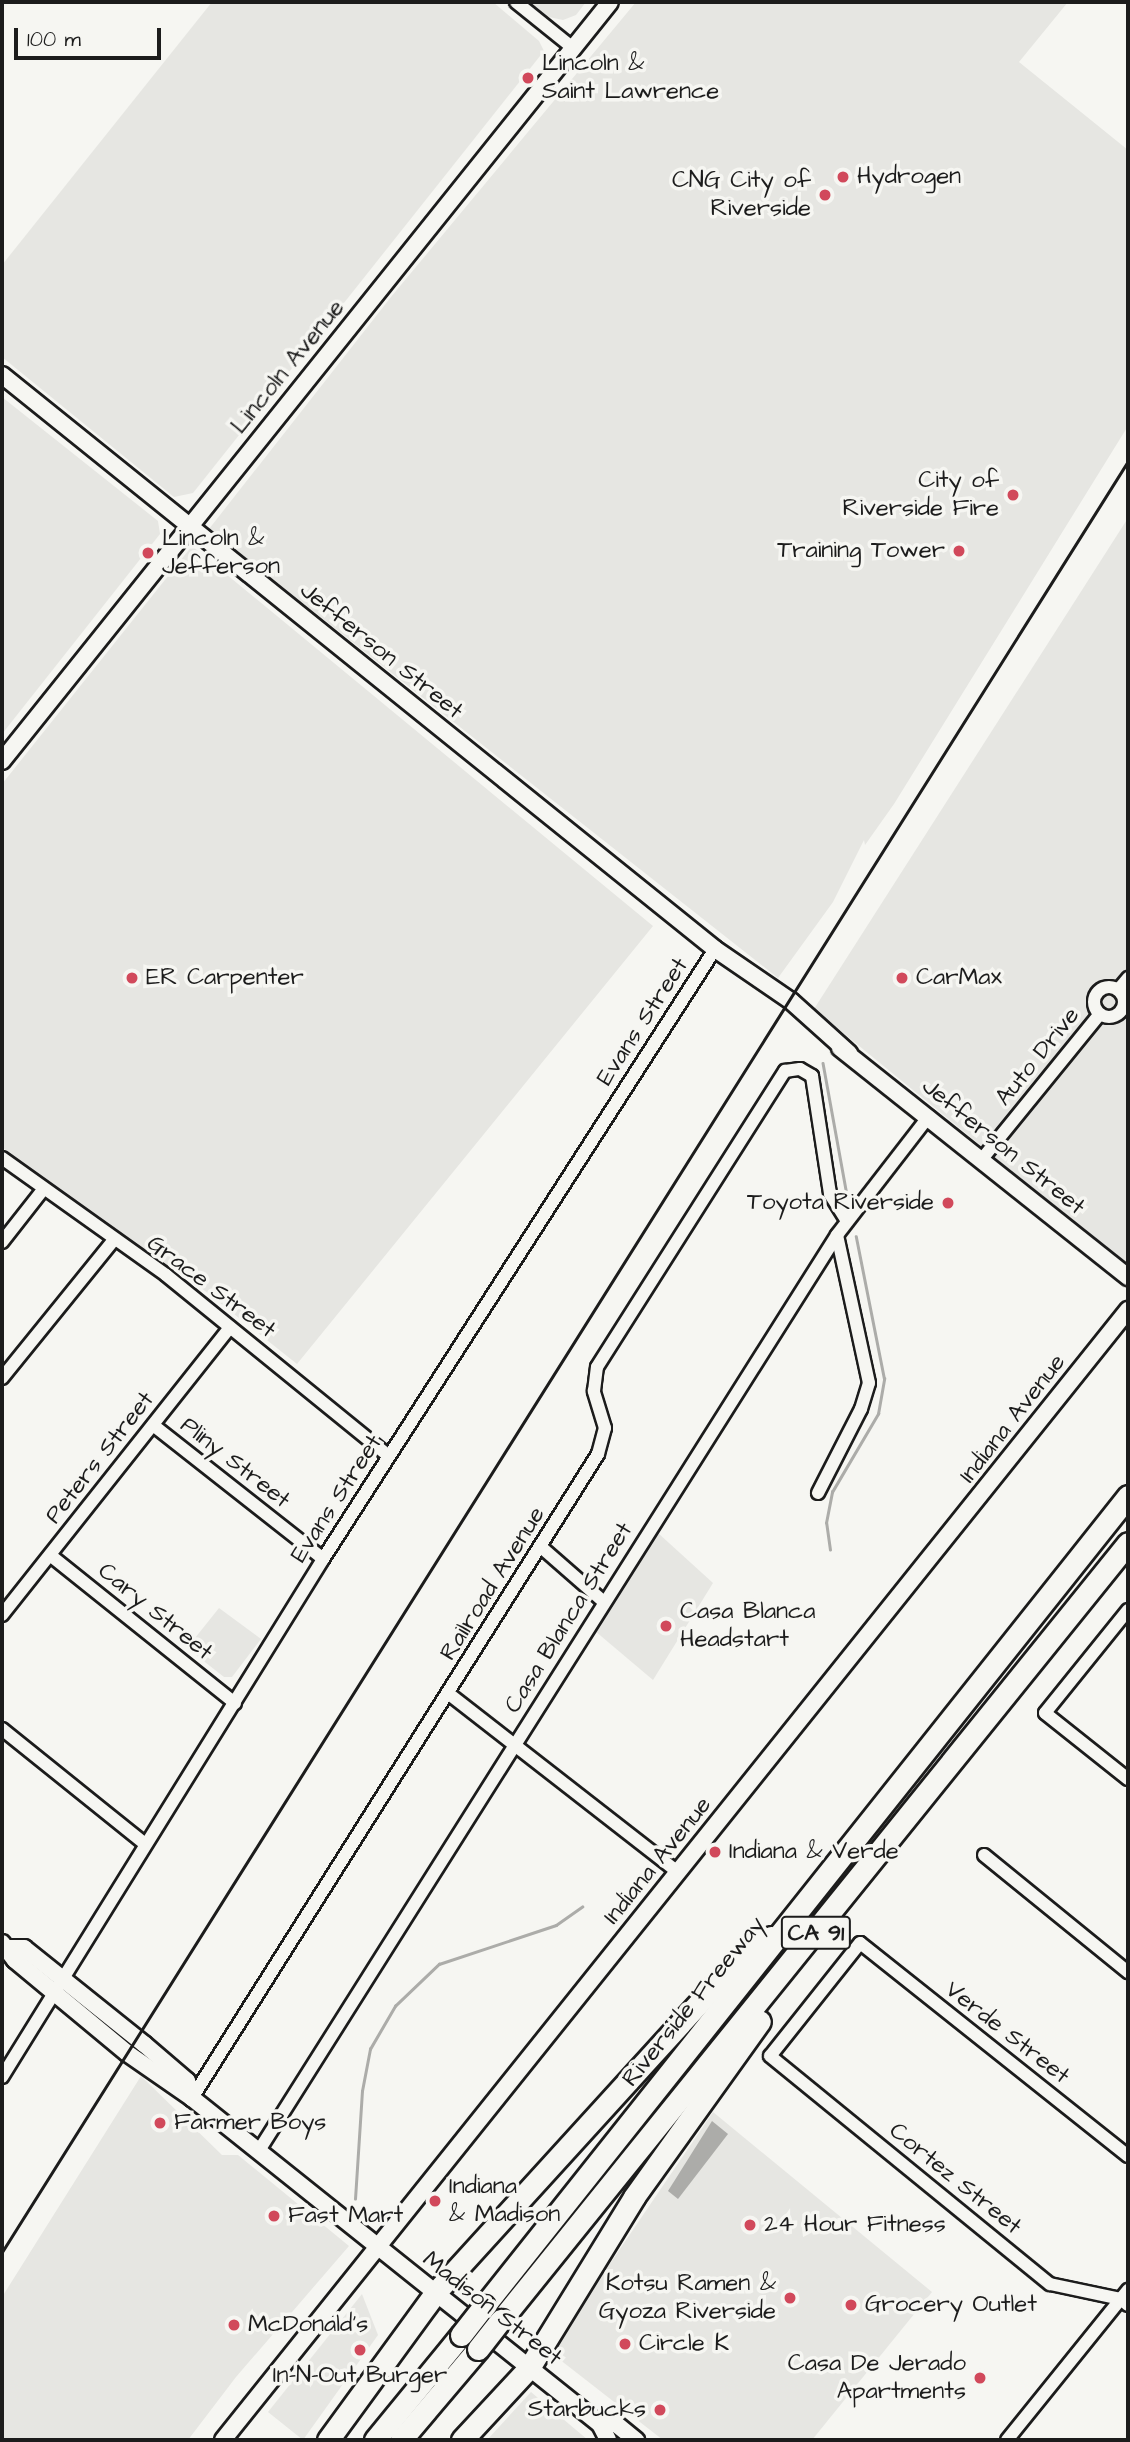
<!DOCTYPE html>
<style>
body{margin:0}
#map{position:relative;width:1130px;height:2442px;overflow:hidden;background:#f6f6f2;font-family:"Architects Daughter",sans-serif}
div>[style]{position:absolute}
.built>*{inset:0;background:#e6e6e2}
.water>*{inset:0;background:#acaca9}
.stream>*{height:2.5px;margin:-1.25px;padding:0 1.25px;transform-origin:1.25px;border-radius:1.25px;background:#acaca9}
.roads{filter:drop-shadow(2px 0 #1c1c1c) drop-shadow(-2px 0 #1c1c1c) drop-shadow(0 2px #1c1c1c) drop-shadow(0 -2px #1c1c1c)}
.street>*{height:12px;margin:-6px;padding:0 6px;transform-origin:6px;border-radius:6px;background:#f6f6f2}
.street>.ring{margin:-6px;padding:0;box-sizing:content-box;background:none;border:12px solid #f6f6f2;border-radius:50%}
.secondary>*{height:16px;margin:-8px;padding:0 8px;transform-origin:8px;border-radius:8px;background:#f6f6f2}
.highway>*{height:21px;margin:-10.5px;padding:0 10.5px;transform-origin:10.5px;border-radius:10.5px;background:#f6f6f2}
.rail>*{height:2.5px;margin:-1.25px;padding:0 1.25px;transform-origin:1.25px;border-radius:1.25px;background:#1c1c1c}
.bridges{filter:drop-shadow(2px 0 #1c1c1c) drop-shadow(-2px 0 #1c1c1c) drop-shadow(0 2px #1c1c1c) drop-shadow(0 -2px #1c1c1c)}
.highway-bridge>*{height:21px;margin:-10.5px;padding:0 10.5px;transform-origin:10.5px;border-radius:10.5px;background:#f6f6f2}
.dots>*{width:19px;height:19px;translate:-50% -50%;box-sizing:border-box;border:4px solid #f6f6f2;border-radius:50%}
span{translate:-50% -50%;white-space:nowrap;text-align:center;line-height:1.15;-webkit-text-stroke:7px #f6f6f2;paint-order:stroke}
.shield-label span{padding:2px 5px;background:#f6f6f2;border:2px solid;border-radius:5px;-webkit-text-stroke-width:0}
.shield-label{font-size:23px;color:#1c1c1c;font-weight:700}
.poi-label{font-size:24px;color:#1c1c1c}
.left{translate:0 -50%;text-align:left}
.right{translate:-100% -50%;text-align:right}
.street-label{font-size:24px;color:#1c1c1c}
.frame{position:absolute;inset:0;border:4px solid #1c1c1c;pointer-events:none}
.scale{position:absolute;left:14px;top:28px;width:147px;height:32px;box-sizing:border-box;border:4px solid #1c1c1c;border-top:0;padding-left:9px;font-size:21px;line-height:24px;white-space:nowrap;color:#1c1c1c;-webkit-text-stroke:5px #f6f6f2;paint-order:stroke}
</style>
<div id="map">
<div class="built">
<i style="clip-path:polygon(212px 2px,493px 2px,539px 41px,544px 51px,193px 493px,174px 497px,2px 357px,2px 265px)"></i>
<i style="clip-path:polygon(530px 2px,586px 2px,576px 15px,563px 20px,549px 17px)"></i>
<i style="clip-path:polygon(636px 2px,1068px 2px,1019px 62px,1128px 150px,1128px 426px,894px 804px,865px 845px,864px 840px,833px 902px,778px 978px,209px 529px,391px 297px)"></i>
<i style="clip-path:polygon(2px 397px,158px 521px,160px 534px,2px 734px)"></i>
<i style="clip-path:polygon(1128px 518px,1128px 1266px,814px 1009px)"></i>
<i style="clip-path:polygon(192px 546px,653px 926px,297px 1364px,195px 1283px,50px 1187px,2px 1147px,2px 784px)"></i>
<i style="clip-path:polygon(658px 1533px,713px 1583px,653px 1680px,595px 1631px)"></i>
<i style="clip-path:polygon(219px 1608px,261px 1639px,232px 1677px,224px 1677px,187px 1648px)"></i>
<i style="clip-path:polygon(141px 2076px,222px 2155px,238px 2155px,349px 2246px,236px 2377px,188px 2440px,2px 2440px,2px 2297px)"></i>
<i style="clip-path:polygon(713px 2112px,932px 2292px,812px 2440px,663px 2440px,550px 2352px)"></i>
<i style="clip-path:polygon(362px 2294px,378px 2335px,303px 2440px,268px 2412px)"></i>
<i style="clip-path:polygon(531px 2392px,588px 2440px,487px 2440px)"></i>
</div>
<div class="water">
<i style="clip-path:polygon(712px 2121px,728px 2134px,678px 2199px,668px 2191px)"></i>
</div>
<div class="stream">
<i style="left:823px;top:1063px;width:129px;rotate:79.7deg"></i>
<i style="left:830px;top:1550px;width:27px;rotate:-98deg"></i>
<i style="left:826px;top:1523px;width:32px;rotate:-79deg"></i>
<i style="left:832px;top:1492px;width:91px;rotate:-59.5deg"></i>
<i style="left:878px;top:1414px;width:36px;rotate:-80deg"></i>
<i style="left:884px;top:1379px;width:145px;rotate:-101.2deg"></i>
<i style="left:355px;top:2199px;width:108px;rotate:-86.3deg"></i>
<i style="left:362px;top:2091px;width:43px;rotate:-79.2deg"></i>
<i style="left:370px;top:2049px;width:50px;rotate:-59.8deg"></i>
<i style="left:395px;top:2006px;width:61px;rotate:-43.7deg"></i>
<i style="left:439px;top:1964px;width:123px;rotate:-18.4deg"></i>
<i style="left:556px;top:1925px;width:32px;rotate:-35deg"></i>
</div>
<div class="roads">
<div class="street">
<i style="left:516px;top:2px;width:73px;rotate:38.9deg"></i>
<i class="ring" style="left:1094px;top:987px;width:18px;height:18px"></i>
<i style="left:1118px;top:990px;width:16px;rotate:-50deg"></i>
<i style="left:2px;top:1158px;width:201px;rotate:35.5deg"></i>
<i style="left:166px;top:1275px;width:287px;rotate:39.1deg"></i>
<i style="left:982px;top:1159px;width:187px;rotate:-50.9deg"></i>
<i style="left:2px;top:1242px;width:65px;rotate:-51.9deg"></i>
<i style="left:2px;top:1378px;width:176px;rotate:-51deg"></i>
<i style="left:153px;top:1425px;width:216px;rotate:38.2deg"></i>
<i style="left:818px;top:1493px;width:94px;rotate:-62.9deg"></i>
<i style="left:861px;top:1409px;width:27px;rotate:-73deg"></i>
<i style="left:869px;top:1383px;width:151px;rotate:-102.2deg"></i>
<i style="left:541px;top:1547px;width:84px;rotate:41.1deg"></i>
<i style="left:50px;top:1555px;width:237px;rotate:38.7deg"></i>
<i style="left:1128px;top:1610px;width:132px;rotate:128.9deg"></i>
<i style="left:1045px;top:1713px;width:106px;rotate:38.5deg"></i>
<i style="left:2px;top:1615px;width:367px;rotate:-51.6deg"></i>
<i style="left:449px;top:1694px;width:290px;rotate:37.9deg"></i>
<i style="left:2px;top:1729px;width:184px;rotate:38.8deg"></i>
<i style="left:984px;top:1855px;width:186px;rotate:39.1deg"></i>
<i style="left:2px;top:2077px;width:609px;rotate:-58.21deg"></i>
<i style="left:323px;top:1559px;width:725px;rotate:-57.27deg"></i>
<i style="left:192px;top:2098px;width:761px;rotate:-57.77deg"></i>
<i style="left:598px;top:1454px;width:27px;rotate:-75deg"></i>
<i style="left:605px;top:1428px;width:39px;rotate:-107deg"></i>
<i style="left:594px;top:1391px;width:24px;rotate:-83deg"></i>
<i style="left:597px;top:1367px;width:351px;rotate:-57.6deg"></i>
<i style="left:785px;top:1071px;width:15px;rotate:-8deg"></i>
<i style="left:800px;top:1069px;width:14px;rotate:30deg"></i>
<i style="left:812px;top:1076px;width:119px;rotate:81.3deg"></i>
<i style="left:830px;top:1194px;width:32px;rotate:58deg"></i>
<i style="left:258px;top:2152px;width:1084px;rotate:-57.73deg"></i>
<i style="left:837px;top:1235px;width:150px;rotate:-52.3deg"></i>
<i style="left:1128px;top:2156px;width:342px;rotate:-141.5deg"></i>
<i style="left:860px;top:1943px;width:144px;rotate:128.5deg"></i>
<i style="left:770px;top:2056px;width:361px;rotate:39.2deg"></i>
<i style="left:1050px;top:2284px;width:73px;rotate:11.9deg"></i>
<i style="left:1121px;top:2299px;width:9px;rotate:41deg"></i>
<i style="left:1007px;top:2440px;width:193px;rotate:-51.1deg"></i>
</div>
<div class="secondary">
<i style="left:2px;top:375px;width:915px;rotate:38.84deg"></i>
<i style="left:715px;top:949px;width:92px;rotate:34.4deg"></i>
<i style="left:791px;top:1001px;width:78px;rotate:41.9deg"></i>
<i style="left:2px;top:761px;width:972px;rotate:-51.3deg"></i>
<i style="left:840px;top:1048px;width:368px;rotate:38.5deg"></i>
<i style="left:2px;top:1943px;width:21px;rotate:53deg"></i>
<i style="left:15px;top:1960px;width:146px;rotate:39.7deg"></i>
<i style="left:127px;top:2053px;width:79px;rotate:34.7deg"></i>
<i style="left:192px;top:2098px;width:522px;rotate:38.63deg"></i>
<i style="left:600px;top:2424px;width:18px;rotate:63deg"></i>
<i style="left:8px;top:1948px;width:16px"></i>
<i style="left:24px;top:1948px;width:154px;rotate:38.7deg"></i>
<i style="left:144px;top:2044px;width:57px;rotate:40.7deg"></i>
<i style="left:187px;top:2081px;width:18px;rotate:74deg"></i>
<i style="left:600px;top:2424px;width:16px"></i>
<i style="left:616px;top:2424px;width:26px;rotate:39deg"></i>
<i style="left:223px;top:2440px;width:1448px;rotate:-51.31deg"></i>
</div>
<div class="highway">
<i style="left:484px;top:2306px;width:1035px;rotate:-51.51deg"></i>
<i style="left:501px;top:2320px;width:998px;rotate:-51.1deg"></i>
<i style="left:328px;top:2440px;width:182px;rotate:-53.9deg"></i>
<i style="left:435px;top:2293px;width:399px;rotate:-47.7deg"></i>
<i style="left:703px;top:1998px;width:61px;rotate:-46.3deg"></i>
<i style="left:745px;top:1954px;width:31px;rotate:-33deg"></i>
<i style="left:375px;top:2440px;width:136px;rotate:-50.7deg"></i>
<i style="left:401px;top:2440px;width:119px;rotate:-49.8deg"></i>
<i style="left:462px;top:2440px;width:98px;rotate:-47.1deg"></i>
<i style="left:529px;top:2368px;width:201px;rotate:-58.4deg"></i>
<i style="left:634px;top:2197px;width:216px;rotate:-54.4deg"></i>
</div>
</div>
<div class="rail">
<i style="left:2px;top:2252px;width:2116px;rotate:-57.84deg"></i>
</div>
<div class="bridges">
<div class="highway-bridge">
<i style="left:461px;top:2335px;width:37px;rotate:-52deg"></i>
<i style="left:478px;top:2349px;width:37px;rotate:-52deg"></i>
</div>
</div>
<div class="dots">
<i style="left:528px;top:78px;background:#d1495b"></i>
<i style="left:843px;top:177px;background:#d1495b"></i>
<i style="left:825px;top:195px;background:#d1495b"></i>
<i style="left:1013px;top:495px;background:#d1495b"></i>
<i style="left:959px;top:551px;background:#d1495b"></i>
<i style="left:148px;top:553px;background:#d1495b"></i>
<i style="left:132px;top:978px;background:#d1495b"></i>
<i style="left:902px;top:978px;background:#d1495b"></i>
<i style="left:948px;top:1203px;background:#d1495b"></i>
<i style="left:666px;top:1626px;background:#d1495b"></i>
<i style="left:715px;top:1852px;background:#d1495b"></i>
<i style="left:160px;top:2123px;background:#d1495b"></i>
<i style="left:435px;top:2201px;background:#d1495b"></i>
<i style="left:274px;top:2216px;background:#d1495b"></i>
<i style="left:750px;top:2225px;background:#d1495b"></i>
<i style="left:790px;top:2298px;background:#d1495b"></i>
<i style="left:851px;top:2305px;background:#d1495b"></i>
<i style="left:234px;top:2325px;background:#d1495b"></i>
<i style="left:625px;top:2344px;background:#d1495b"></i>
<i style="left:360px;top:2350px;background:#d1495b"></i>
<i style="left:980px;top:2378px;background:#d1495b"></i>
<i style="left:660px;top:2410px;background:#d1495b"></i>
</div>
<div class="shield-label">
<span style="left:816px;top:1933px">CA 91</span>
</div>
<div class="poi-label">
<span class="left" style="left:542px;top:78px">Lincoln &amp;<br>Saint Lawrence</span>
<span class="left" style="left:857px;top:177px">Hydrogen</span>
<span class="right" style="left:811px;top:195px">CNG City of<br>Riverside</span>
<span class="right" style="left:999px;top:495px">City of<br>Riverside Fire</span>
<span class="left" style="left:162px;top:553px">Lincoln &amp;<br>Jefferson</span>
<span class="right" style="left:945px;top:551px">Training Tower</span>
<span class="left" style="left:146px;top:978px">ER Carpenter</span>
<span class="left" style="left:916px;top:978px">CarMax</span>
<span class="right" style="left:934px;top:1203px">Toyota Riverside</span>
<span class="left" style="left:680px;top:1626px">Casa Blanca<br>Headstart</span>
<span class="left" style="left:729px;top:1852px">Indiana &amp; Verde</span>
<span class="left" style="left:174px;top:2123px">Farmer Boys</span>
<span class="left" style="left:449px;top:2201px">Indiana<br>&amp; Madison</span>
<span class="left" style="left:288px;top:2216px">Fast Mart</span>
<span class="left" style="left:764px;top:2225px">24 Hour Fitness</span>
<span class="right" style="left:776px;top:2298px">Kotsu Ramen &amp;<br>Gyoza Riverside</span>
<span class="left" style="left:865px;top:2305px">Grocery Outlet</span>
<span class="left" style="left:248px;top:2325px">McDonald's</span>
<span class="left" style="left:639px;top:2344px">Circle K</span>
<span class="right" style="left:966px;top:2378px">Casa De Jerado<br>Apartments</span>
<span style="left:360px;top:2376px">In-N-Out Burger</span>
<span class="right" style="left:646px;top:2410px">Starbucks</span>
</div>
<div class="street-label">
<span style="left:288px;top:367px;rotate:-51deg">Lincoln Avenue</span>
<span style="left:381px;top:651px;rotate:39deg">Jefferson Street</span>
<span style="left:643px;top:1022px;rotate:-57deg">Evans Street</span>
<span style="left:1038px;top:1057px;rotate:-51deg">Auto Drive</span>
<span style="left:1003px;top:1147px;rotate:39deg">Jefferson Street</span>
<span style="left:211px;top:1287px;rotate:37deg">Grace Street</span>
<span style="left:1013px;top:1419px;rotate:-52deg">Indiana Avenue</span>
<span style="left:100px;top:1458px;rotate:-52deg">Peters Street</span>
<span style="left:235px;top:1463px;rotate:38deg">Pliny Street</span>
<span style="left:337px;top:1499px;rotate:-57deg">Evans Street</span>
<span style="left:493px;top:1584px;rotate:-58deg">Railroad Avenue</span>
<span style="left:155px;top:1612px;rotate:39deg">Cary Street</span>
<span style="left:569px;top:1618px;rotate:-58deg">Casa Blanca Street</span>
<span style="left:658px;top:1861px;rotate:-51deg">Indiana Avenue</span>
<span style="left:694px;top:2002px;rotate:-51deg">Riverside Freeway</span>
<span style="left:1007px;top:2033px;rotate:38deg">Verde Street</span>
<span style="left:955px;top:2179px;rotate:39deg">Cortez Street</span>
<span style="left:492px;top:2309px;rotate:38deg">Madison Street</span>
</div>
<div class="frame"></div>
<div class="scale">100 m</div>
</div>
